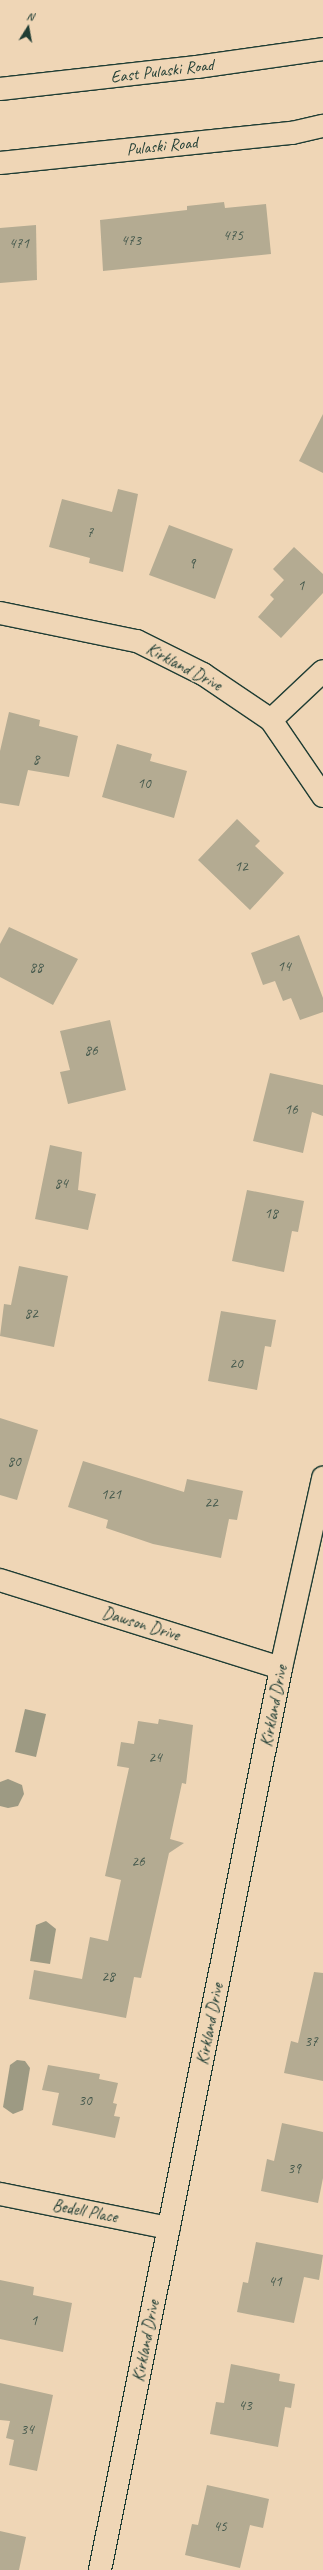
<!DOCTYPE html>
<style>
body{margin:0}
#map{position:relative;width:323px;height:2570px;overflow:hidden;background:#efd6b6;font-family:Caveat,sans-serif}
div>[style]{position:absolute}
.water>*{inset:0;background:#9d9a83}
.building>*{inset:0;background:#b4ab92}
.roads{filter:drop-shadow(1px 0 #1f3d34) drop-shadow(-1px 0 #1f3d34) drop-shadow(0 1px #1f3d34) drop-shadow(0 -1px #1f3d34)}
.street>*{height:22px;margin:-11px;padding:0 11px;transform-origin:11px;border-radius:11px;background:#efd6b6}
.secondary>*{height:22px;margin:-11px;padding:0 11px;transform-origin:11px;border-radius:11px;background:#efd6b6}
span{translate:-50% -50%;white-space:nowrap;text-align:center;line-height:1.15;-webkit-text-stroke:3px #efd6b6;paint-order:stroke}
.number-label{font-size:15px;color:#44584c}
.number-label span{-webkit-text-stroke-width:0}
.street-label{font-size:17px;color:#1f3d34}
.north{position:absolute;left:8px;top:8px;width:40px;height:40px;-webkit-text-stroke:3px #efd6b6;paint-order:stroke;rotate:11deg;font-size:11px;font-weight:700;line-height:16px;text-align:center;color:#1f3d34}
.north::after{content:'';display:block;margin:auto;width:14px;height:18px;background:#1f3d34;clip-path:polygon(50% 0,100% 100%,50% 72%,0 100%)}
</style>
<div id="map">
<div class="water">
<i style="clip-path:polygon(25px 1709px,46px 1714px,36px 1757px,15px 1752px)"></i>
<i style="clip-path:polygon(8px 1779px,22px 1785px,24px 1794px,18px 1806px,8px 1808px,0 1806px,0 1782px)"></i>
<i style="clip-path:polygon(46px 1921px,56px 1929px,50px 1964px,30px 1961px,36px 1925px)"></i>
<i style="clip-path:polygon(17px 2060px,25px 2061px,30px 2068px,23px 2110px,13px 2114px,3px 2107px,10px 2065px)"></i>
</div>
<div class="building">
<i style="clip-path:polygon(224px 202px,225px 208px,266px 204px,271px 254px,103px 271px,100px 220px,187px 210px,187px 206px)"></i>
<i style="clip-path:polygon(36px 225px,37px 280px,0 283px,0 228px)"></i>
<i style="clip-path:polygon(323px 414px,323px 473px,299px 461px)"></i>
<i style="clip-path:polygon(118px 489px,138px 494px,123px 572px,89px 563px,90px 558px,49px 547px,62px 499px,112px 512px)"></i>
<i style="clip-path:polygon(169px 525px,233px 549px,215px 599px,149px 575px)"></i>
<i style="clip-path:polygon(294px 547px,323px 574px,323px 593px,281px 638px,258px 617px,274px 599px,270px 595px,284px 580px,273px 569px)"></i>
<i style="clip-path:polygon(9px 712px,40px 720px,39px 726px,78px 736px,69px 777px,28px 770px,19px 806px,0 803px,0 751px)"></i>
<i style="clip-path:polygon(117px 744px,152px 754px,150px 761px,187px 771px,174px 818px,102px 797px)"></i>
<i style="clip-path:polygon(237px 819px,260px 841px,255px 846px,284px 873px,250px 910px,198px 860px)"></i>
<i style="clip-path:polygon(9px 927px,78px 959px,53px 1005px,0 977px,0 944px)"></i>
<i style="clip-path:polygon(299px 935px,323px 998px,323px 1012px,300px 1020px,291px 998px,283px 1001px,275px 981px,263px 985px,251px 953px)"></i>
<i style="clip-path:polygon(110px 1020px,126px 1090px,68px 1104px,60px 1072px,70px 1070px,60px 1031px)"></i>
<i style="clip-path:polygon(270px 1073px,323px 1085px,323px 1116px,312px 1112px,303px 1153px,253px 1141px)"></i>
<i style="clip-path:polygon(50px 1145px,82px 1152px,78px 1190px,96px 1194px,88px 1230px,35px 1219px)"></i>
<i style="clip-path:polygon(247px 1190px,304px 1201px,298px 1232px,292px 1231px,284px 1272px,232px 1261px)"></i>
<i style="clip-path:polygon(19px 1266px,68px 1276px,54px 1347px,0 1336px,4px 1304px,11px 1305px)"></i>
<i style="clip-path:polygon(221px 1311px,276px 1320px,271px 1347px,265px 1346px,257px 1390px,208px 1381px)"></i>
<i style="clip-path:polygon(0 1418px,38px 1430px,17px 1500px,0 1495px)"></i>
<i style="clip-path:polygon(83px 1461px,184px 1492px,187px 1479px,243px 1491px,237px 1520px,229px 1519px,221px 1558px,153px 1544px,106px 1528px,108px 1520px,68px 1507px)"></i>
<i style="clip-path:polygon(159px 1719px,193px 1725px,186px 1784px,182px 1783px,170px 1839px,184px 1843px,169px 1853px,141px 1978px,134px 1977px,126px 2018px,29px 1999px,34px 1970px,82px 1979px,90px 1937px,108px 1941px,121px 1880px,105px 1876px,129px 1768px,117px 1766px,121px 1742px,134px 1744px,138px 1721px,158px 1724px)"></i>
<i style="clip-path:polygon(314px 1972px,323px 1973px,323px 2081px,284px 2073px,291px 2041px,298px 2043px)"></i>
<i style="clip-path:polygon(48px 2065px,100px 2074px,99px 2079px,118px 2083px,113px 2103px,117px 2104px,114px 2116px,120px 2117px,115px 2138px,52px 2125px,59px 2093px,42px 2090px)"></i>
<i style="clip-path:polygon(282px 2123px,323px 2132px,323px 2178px,318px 2203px,261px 2191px,267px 2159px,274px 2161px)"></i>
<i style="clip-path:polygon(256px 2242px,323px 2255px,319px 2280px,304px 2277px,294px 2323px,237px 2312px,243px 2282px,248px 2283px)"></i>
<i style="clip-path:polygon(0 2280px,34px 2287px,33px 2295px,72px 2303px,63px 2352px,0 2339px)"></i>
<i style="clip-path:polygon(231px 2364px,280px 2374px,279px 2381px,295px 2384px,291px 2408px,285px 2407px,278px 2447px,210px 2434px,216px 2402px,224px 2403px)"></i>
<i style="clip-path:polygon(0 2383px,53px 2395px,37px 2471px,9px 2465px,14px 2440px,6px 2438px,10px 2421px,0 2420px)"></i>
<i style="clip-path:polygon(207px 2485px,269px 2499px,263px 2528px,250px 2525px,240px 2568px,185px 2555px,192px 2524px,198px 2525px)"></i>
<i style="clip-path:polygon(0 2531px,26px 2537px,19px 2570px,0 2570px)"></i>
</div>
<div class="roads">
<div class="street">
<i style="left:0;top:163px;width:294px;rotate:-5.9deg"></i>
<i style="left:292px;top:133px;width:32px;rotate:-13deg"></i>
<i style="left:0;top:613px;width:140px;rotate:11.6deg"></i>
<i style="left:137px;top:641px;width:74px;rotate:26.6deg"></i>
<i style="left:203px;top:674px;width:82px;rotate:34.1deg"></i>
<i style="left:271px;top:720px;width:92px;rotate:55.6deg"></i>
<i style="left:271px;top:720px;width:71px;rotate:-43.3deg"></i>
<i style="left:0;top:1580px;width:294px;rotate:17.4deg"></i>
<i style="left:0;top:2194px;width:172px;rotate:11.4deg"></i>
<i style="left:100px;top:2570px;width:920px;rotate:-78.65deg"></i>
<i style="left:281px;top:1668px;width:195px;rotate:-77.5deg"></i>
</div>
<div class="secondary">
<i style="left:0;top:89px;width:198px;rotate:-6.4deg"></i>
<i style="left:197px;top:67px;width:127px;rotate:-8.1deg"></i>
</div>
</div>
<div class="number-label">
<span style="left:233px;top:236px">475</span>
<span style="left:131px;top:241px">473</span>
<span style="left:19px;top:244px">471</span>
<span style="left:90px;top:533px">7</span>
<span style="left:192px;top:564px">9</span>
<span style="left:301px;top:586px">1</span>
<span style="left:36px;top:760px">8</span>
<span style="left:144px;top:784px">10</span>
<span style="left:241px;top:867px">12</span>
<span style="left:284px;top:967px">14</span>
<span style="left:36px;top:968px">88</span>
<span style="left:91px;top:1051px">86</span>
<span style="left:291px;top:1110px">16</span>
<span style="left:61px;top:1184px">84</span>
<span style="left:271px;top:1214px">18</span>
<span style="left:31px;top:1314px">82</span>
<span style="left:236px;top:1364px">20</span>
<span style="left:14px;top:1462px">80</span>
<span style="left:111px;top:1495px">121</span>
<span style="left:211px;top:1503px">22</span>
<span style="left:155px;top:1758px">24</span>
<span style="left:138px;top:1862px">26</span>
<span style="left:108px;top:1977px">28</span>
<span style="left:311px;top:2042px">37</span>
<span style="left:85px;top:2101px">30</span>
<span style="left:294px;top:2169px">39</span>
<span style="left:275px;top:2282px">41</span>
<span style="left:34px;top:2321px">1</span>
<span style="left:245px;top:2406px">43</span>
<span style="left:27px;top:2430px">34</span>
<span style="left:220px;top:2527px">45</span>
</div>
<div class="street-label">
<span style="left:162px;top:71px;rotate:-7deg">East Pulaski Road</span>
<span style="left:162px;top:146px;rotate:-6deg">Pulaski Road</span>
<span style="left:184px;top:667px;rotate:28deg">Kirkland Drive</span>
<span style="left:141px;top:1624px;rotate:17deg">Dawson Drive</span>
<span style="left:274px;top:1706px;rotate:-79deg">Kirkland Drive</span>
<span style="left:210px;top:2024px;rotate:-79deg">Kirkland Drive</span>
<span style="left:85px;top:2211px;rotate:11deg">Bedell Place</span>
<span style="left:146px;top:2341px;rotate:-79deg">Kirkland Drive</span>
</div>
<div class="north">N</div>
</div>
